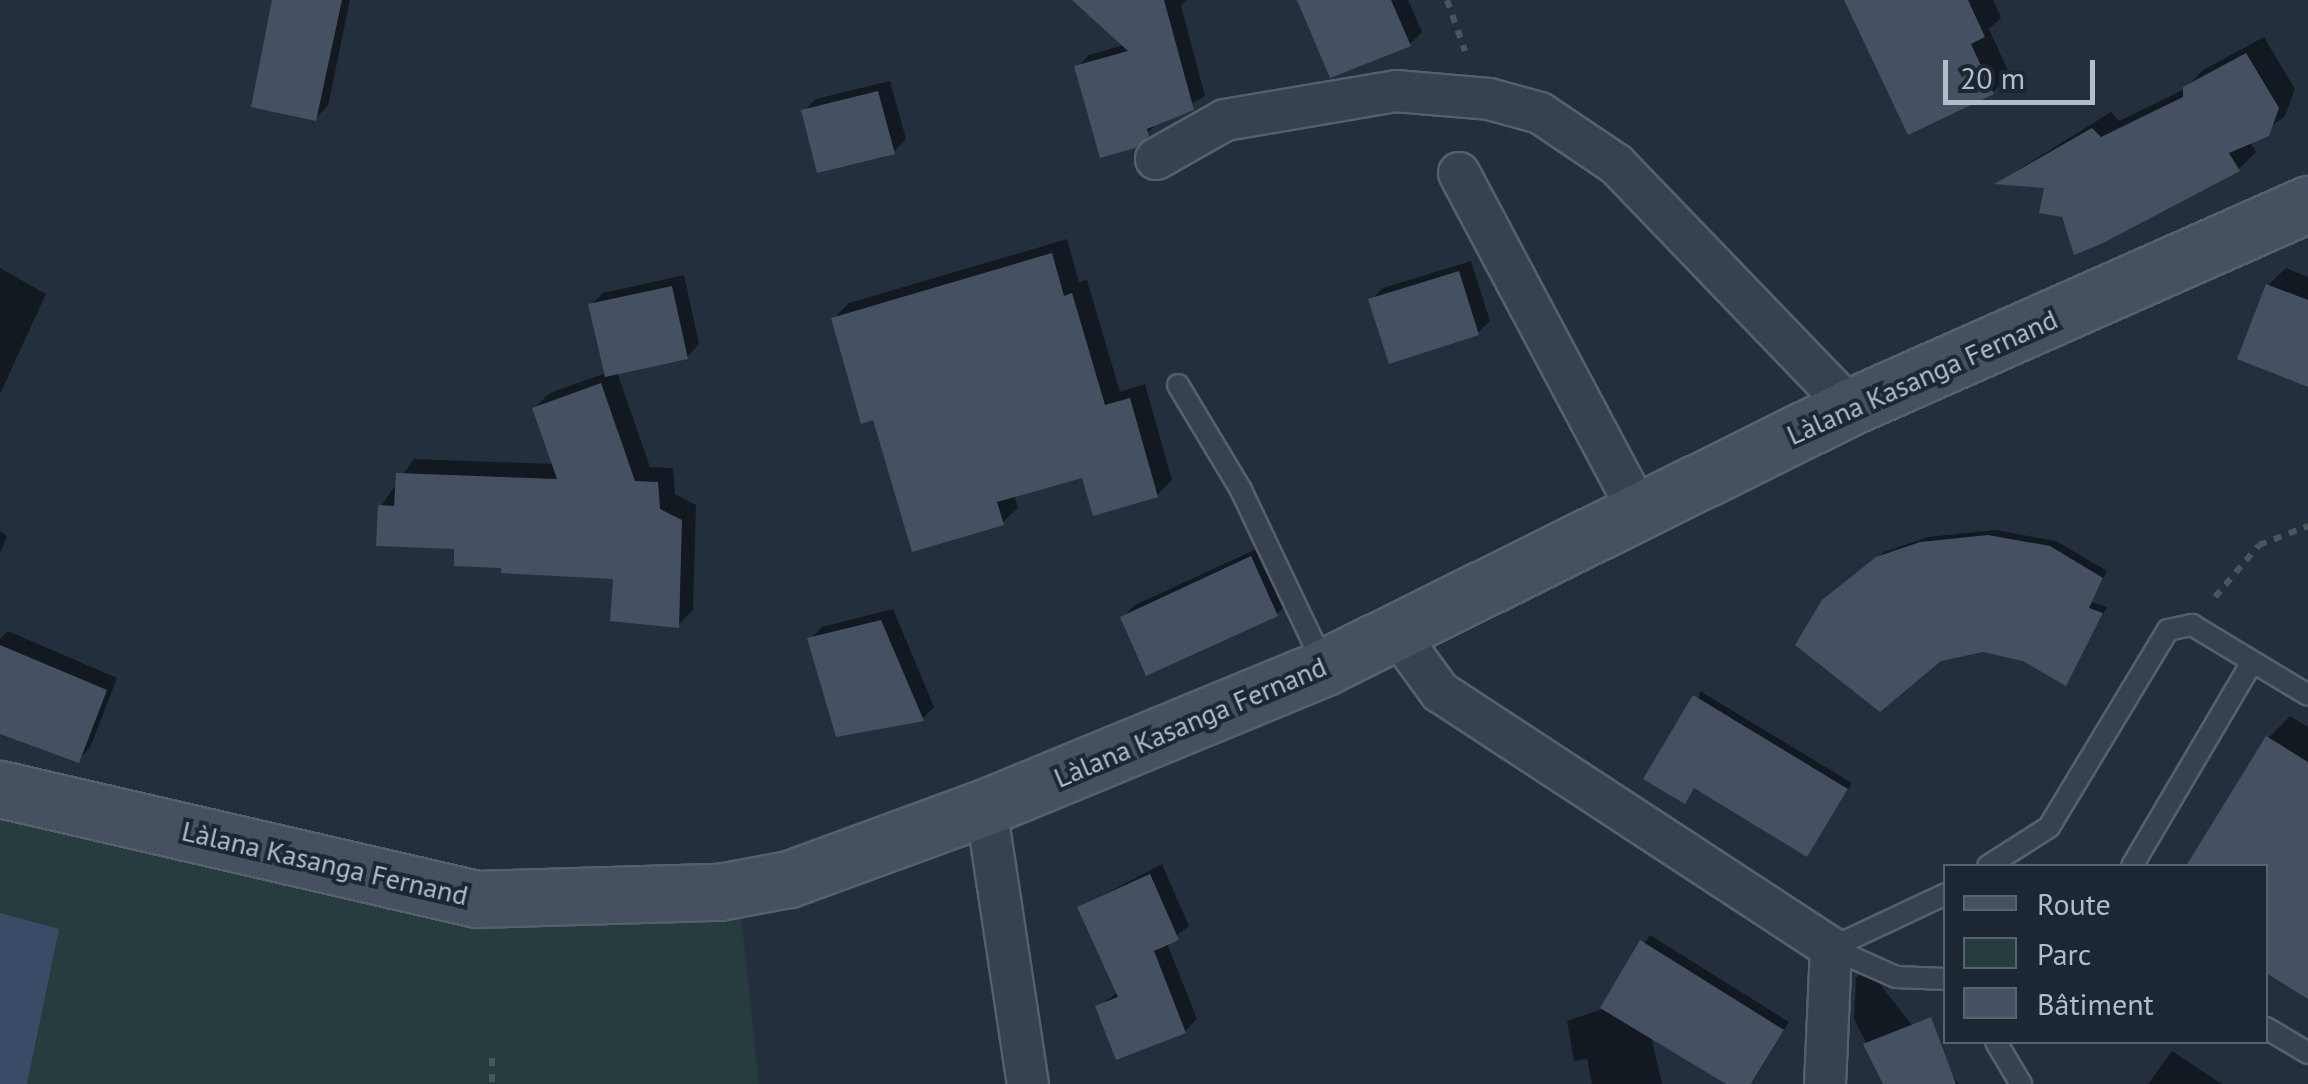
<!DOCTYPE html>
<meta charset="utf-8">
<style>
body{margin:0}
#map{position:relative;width:2308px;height:1084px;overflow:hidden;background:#242f3e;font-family:"PT Sans",sans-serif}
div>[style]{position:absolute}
.green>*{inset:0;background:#263c3f}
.water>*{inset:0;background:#394c67}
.shadow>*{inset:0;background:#0007}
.building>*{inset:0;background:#455162}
.path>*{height:6px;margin-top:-3px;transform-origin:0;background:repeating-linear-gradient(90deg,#44595c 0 8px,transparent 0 16px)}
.roads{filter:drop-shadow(2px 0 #565f6c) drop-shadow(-2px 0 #565f6c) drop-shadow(0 2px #565f6c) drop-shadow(0 -2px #565f6c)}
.lane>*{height:20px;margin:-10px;padding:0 10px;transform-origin:10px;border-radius:10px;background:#38414e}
.street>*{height:40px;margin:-20px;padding:0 20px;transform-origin:20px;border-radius:20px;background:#38414e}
.secondary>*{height:55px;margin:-27.5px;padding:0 27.5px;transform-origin:27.5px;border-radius:27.5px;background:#465061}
span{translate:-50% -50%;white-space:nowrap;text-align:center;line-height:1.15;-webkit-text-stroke:8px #1d2633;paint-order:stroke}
.street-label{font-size:28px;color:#b4bcc9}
.legend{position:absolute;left:1943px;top:864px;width:325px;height:180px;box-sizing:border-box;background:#1d2633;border:2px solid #59626f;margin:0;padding:12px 18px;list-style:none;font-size:30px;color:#b4bcc9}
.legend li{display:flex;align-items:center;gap:20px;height:50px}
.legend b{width:50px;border:2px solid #59626f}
.scale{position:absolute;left:1943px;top:60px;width:152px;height:45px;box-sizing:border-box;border:5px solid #b4bcc9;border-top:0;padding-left:12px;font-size:30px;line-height:35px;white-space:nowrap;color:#b4bcc9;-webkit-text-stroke:8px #1d2633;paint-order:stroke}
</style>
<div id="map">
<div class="green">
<i style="clip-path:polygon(0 817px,446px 915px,740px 905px,759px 1084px,0 1084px)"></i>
</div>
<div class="water">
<i style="clip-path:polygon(0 913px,59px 929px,27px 1084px,0 1084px)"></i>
</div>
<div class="shadow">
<i style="clip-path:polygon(275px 0,350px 0,328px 106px,316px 118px)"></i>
<i style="clip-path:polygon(1130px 0,1186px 0,1181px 6px,1205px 96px,1160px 121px,1134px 146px,1077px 67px,1089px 55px,1124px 45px)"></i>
<i style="clip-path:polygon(1307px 0,1408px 0,1422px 32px,1410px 44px)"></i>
<i style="clip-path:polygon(1851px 0,1993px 0,2001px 18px,1989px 29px,2010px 75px,1993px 92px)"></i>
<i style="clip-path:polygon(2264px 37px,2295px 89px,2285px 116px,2250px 142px,2256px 152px,2239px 169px,2076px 251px,2047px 185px,2000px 181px,2111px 112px,2119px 121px,2185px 89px,2203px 70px)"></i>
<i style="clip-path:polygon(890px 81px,906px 139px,894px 152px,804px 111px,816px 99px)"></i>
<i style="clip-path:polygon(1067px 239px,1079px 282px,1087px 280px,1120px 392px,1145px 384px,1172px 480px,1157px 495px,1083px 475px,1014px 495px,1018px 508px,1002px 523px,875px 417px,834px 318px,849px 303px)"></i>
<i style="clip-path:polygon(1471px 261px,1490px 321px,1478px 333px,1371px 300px,1383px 288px)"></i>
<i style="clip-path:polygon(0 268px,46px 294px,0 394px)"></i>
<i style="clip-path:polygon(2286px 268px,2308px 277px,2308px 384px,2268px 285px)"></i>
<i style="clip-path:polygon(684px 275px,699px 344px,687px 357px,617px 372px,650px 467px,673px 468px,675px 494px,696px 505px,693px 610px,678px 625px,616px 576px,504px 565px,381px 506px,414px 459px,554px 464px,534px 408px,550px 393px,606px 373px,591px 305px,603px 293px)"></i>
<i style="clip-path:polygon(1995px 530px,2056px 541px,2107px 571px,2092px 602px,2107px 607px,2065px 683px,2024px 659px,1831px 595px,1884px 552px,1928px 537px)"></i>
<i style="clip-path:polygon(0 531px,7px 536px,0 553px)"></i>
<i style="clip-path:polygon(1263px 546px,1289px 602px,1277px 614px,1123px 617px,1135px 605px)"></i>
<i style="clip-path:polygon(893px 609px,934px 707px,922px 719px,810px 639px,822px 627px)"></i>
<i style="clip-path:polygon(8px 631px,117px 678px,90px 748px,78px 760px,0 731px,0 639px)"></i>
<i style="clip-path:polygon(1700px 691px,1852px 783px,1812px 848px,1695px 786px,1684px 801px)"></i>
<i style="clip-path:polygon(2290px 716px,2308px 727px,2308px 996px,2266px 970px,2266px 866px,2189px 866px,2268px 738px)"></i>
<i style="clip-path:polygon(1162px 864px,1189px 926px,1167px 943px,1197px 1019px,1185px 1031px,1098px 1007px,1118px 992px,1080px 907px)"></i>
<i style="clip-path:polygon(1650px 935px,1789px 1022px,1752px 1084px,1731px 1084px,1651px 1036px,1662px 1084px,1592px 1084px,1587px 1059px,1574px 1061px,1567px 1021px,1602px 1009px)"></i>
<i style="clip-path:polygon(1867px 968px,1959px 1084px,1886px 1084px,1854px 1019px,1856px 978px)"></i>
<i style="clip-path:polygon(2172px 1051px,2222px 1084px,2148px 1084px)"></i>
</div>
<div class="building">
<i style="clip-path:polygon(272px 0,342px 0,316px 121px,251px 107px)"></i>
<i style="clip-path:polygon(1072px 0,1164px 0,1194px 110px,1147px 129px,1149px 136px,1135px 148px,1100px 158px,1074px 66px,1128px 51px)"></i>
<i style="clip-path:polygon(1297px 0,1391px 0,1411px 46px,1330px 78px)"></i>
<i style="clip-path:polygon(1844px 0,1968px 0,1985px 37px,1971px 44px,1994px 94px,1908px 135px)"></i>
<i style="clip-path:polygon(2246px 53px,2279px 108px,2269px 136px,2229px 153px,2240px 171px,2103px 243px,2074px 255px,2062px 217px,2039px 213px,2044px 188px,1994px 184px,2092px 128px,2101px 137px,2183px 97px,2183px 87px)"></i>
<i style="clip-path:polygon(878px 91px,895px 154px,817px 173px,801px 110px)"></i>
<i style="clip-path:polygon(1052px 253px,1064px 296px,1072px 293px,1105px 405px,1130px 398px,1158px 497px,1093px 516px,1082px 478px,997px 502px,1004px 525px,912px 552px,873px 420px,861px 424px,831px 318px)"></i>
<i style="clip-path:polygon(1459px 271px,1479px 335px,1389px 364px,1368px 299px)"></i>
<i style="clip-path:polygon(2266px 284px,2308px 300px,2308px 387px,2237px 359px)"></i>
<i style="clip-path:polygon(672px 286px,688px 359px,605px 377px,588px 304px)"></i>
<i style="clip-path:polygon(601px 383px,635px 481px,658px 482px,660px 509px,682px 520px,679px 628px,610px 621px,613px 579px,501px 573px,501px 568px,454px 566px,454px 549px,376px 546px,378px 505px,394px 506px,396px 473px,557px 479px,532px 408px)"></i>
<i style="clip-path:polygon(1988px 535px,2050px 546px,2103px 578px,2089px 608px,2103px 613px,2066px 686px,2023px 661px,1983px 652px,1941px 661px,1880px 712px,1795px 645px,1822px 600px,1876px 557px,1920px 542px)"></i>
<i style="clip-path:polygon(1251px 556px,1278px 616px,1146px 676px,1120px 617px)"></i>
<i style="clip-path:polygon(881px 620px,924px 721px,836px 737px,807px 638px)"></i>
<i style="clip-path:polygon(0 645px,107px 690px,79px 763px,0 734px)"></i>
<i style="clip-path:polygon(1693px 695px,1848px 789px,1807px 857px,1694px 788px,1685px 804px,1643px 779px)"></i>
<i style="clip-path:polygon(2266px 736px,2308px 762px,2308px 999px,2266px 973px,2266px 866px,2186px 866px)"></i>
<i style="clip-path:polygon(1150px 874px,1179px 940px,1154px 951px,1186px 1033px,1116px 1060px,1095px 1006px,1118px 997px,1077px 907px)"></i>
<i style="clip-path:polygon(1640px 940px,1784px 1030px,1751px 1084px,1726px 1084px,1600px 1008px)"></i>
<i style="clip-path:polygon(1931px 1017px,1956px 1084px,1883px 1084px,1863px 1044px)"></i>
</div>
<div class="path">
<i style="left:1447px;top:0;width:54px;rotate:70.6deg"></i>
<i style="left:2215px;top:597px;width:68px;rotate:-49.8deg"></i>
<i style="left:2259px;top:545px;width:53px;rotate:-21.2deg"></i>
<i style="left:492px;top:1058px;width:26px;rotate:90deg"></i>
</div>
<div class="roads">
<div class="lane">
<i style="left:1178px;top:385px;width:122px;rotate:59deg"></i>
<i style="left:1241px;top:490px;width:196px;rotate:64.6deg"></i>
<i style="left:1988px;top:866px;width:72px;rotate:-32.6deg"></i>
<i style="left:2049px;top:827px;width:230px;rotate:-58.9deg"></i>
<i style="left:2168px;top:630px;width:25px;rotate:-12deg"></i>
<i style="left:2192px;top:625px;width:135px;rotate:31.1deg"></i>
<i style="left:2132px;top:866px;width:234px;rotate:-59.5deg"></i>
<i style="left:1831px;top:948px;width:127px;rotate:-25.2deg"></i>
<i style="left:1831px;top:948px;width:71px;rotate:24deg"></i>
<i style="left:1896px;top:977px;width:50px;rotate:2.3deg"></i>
<i style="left:2266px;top:1028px;width:49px;rotate:30.8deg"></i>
<i style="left:1996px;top:1042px;width:49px;rotate:59.2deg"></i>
</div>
<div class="street">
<i style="left:1156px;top:159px;width:79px;rotate:-29.5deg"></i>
<i style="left:1225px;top:120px;width:173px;rotate:-9.6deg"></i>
<i style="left:1396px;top:91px;width:93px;rotate:4.9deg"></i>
<i style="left:1489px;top:99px;width:53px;rotate:15.4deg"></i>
<i style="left:1540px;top:113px;width:92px;rotate:33.9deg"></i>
<i style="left:1616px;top:164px;width:337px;rotate:46.1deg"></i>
<i style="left:1459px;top:173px;width:382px;rotate:62deg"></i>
<i style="left:1394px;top:629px;width:78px;rotate:53.9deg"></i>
<i style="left:1440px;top:692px;width:467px;rotate:33.2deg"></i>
<i style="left:1831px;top:948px;width:136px;rotate:92.5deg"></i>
<i style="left:986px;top:807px;width:280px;rotate:81.4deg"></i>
</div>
<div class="secondary">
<i style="left:0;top:789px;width:489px;rotate:13deg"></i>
<i style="left:476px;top:899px;width:243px;rotate:-1.7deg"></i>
<i style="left:719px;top:892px;width:71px;rotate:-10.5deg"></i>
<i style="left:789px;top:879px;width:210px;rotate:-20.1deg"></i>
<i style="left:986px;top:807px;width:367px;rotate:-22.4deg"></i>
<i style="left:1325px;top:667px;width:586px;rotate:-26.35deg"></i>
<i style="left:1850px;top:407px;width:501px;rotate:-23.9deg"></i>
</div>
</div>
<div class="street-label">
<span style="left:1922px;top:377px;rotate:-24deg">Làlana Kasanga Fernand</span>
<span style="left:1190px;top:722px;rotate:-23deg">Làlana Kasanga Fernand</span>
<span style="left:325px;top:863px;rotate:13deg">Làlana Kasanga Fernand</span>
</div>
<ul class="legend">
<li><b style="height:12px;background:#465061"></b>Route</li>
<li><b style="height:28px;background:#263c3f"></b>Parc</li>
<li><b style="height:28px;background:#455162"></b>Bâtiment</li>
</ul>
<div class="scale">20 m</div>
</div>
